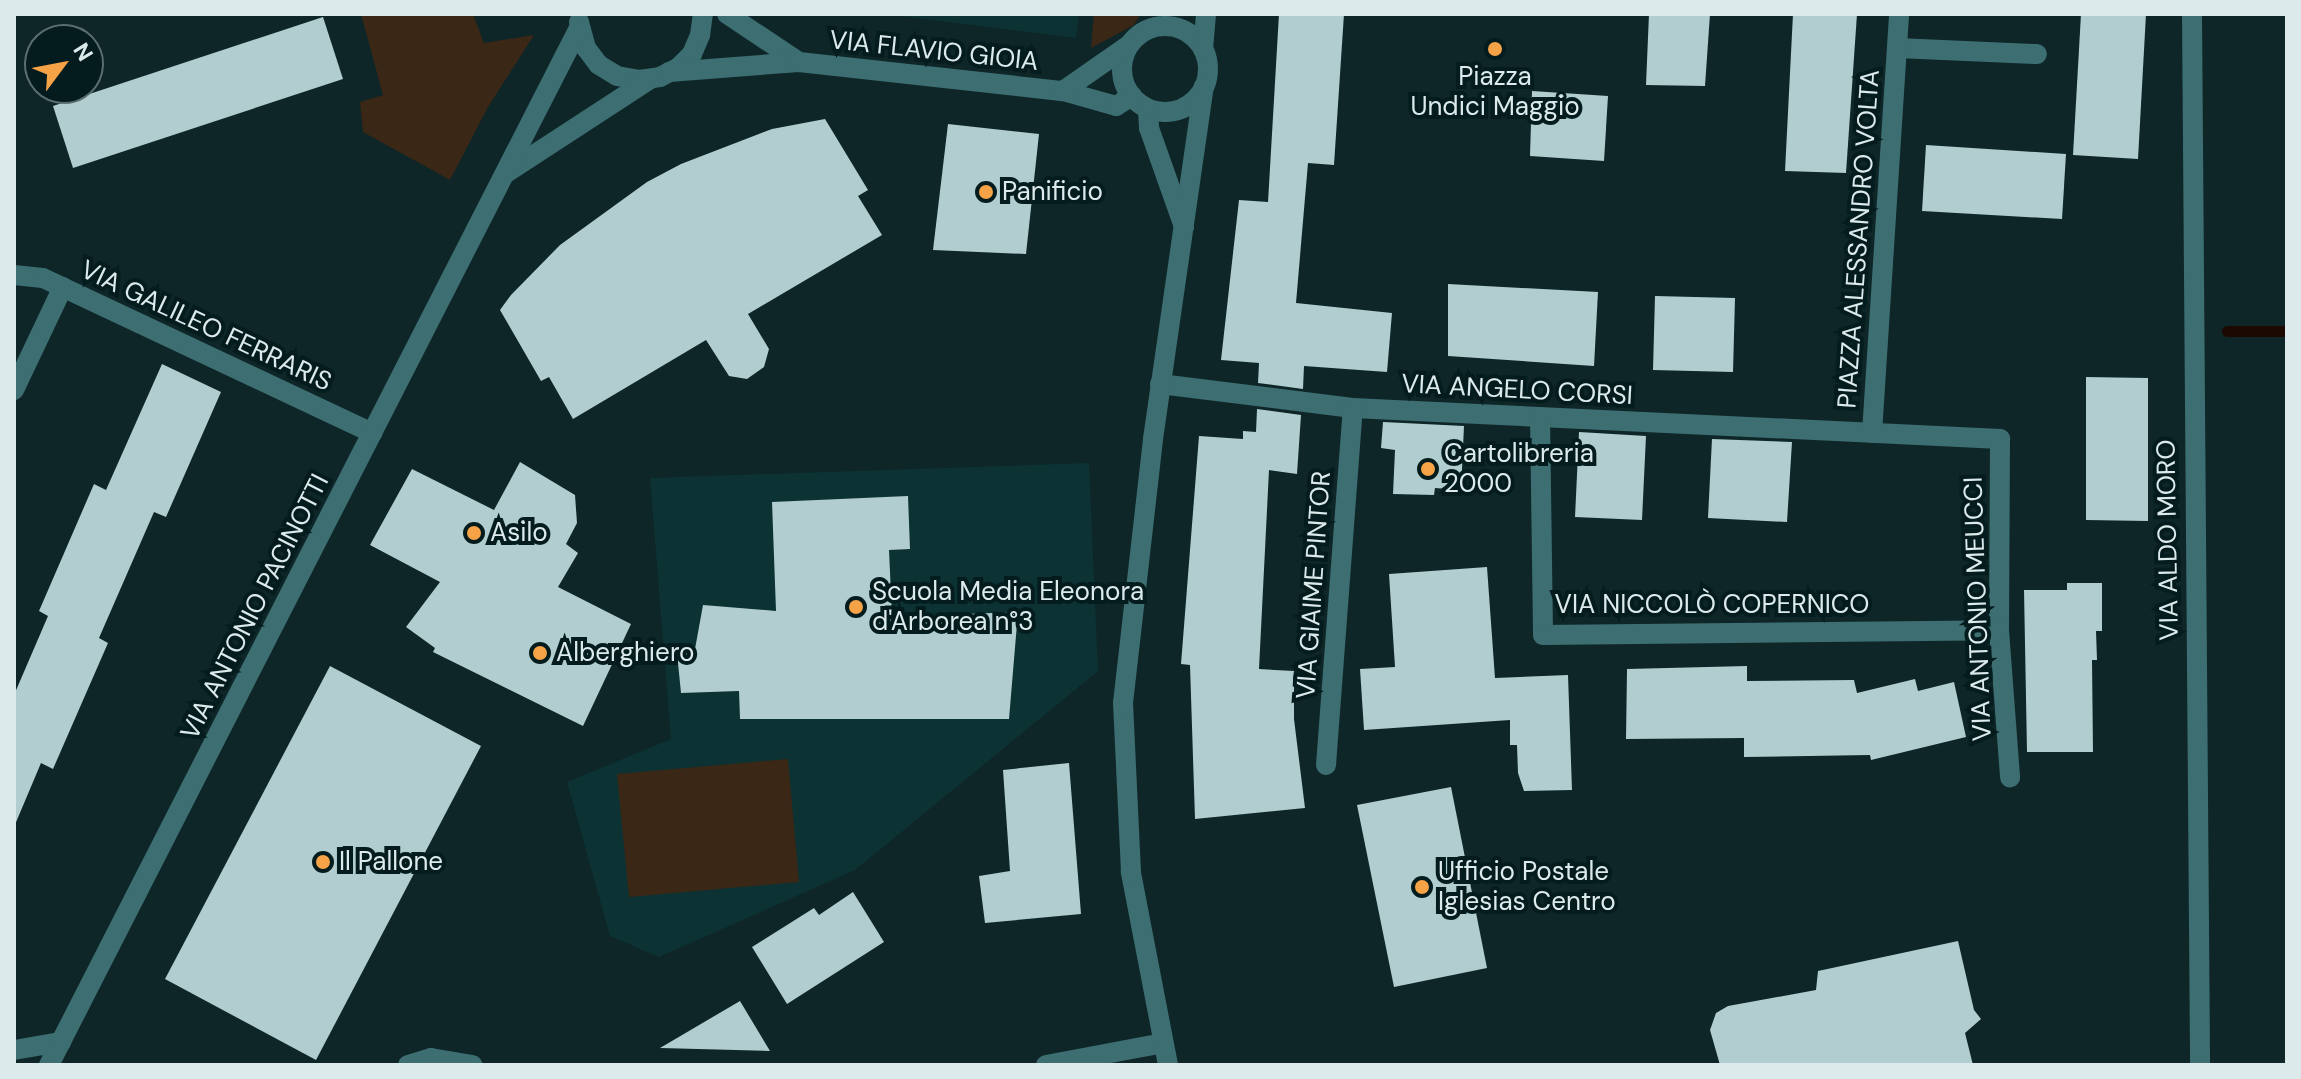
<!DOCTYPE html>
<meta charset="utf-8">
<style>
body{margin:0}
#map{position:relative;width:2301px;height:1079px;overflow:hidden;background:#0e2627;font-family:"DM Sans",sans-serif}
div>[style]{position:absolute}
.built>*{inset:0;background:#0d3234}
.green>*{inset:0;background:#3a2716}
.stream>*{height:11px;margin:-5.5px;padding:0 5.5px;transform-origin:5.5px;border-radius:5.5px;background:#1c0900}
.building>*{inset:0;background:#b1cdcf}
.minor>*{height:20px;margin:-10px;padding:0 10px;transform-origin:10px;border-radius:10px;background:#3d6e72}
.tertiary>*{height:20px;margin:-10px;padding:0 10px;transform-origin:10px;border-radius:10px;background:#3d6e72}
.tertiary>.ring{margin:-10px;padding:0;box-sizing:content-box;background:none;border:20px solid #3d6e72;border-radius:50%}
.dots>*{width:22px;height:22px;translate:-50% -50%;box-sizing:border-box;border:4px solid #041c1e;border-radius:50%}
span{translate:-50% -50%;white-space:nowrap;text-align:center;line-height:1.15;-webkit-text-stroke:8px #041c1e;paint-order:stroke}
.street-label{font-size:26px;color:#dceaeb}
.poi-label{font-size:26px;color:#dceaeb}
.left{translate:0 -50%;text-align:left}
.frame{position:absolute;inset:0;border:16px solid #dceaeb;pointer-events:none}
.north{position:absolute;left:24px;top:24px;width:80px;height:80px;box-sizing:border-box;background:#041c1e;border:2px solid #5a6e70;border-radius:50%;rotate:58deg;font-size:22px;font-weight:700;line-height:32px;text-align:center;color:#dceaeb}
.north::after{content:'';display:block;margin:auto;width:28px;height:36px;background:#f6a247;clip-path:polygon(50% 0,100% 100%,50% 72%,0 100%)}
</style>
<div id="map">
<div class="built">
<i style="clip-path:polygon(886px 14px,1079px 14px,1076px 38px)"></i>
<i style="clip-path:polygon(1089px 463px,1098px 671px,855px 870px,659px 957px,610px 936px,567px 782px,671px 739px,650px 478px)"></i>
</div>
<div class="green">
<i style="clip-path:polygon(361px 14px,473px 14px,484px 43px,534px 35px,488px 107px,450px 180px,363px 132px,360px 102px,383px 95px)"></i>
<i style="clip-path:polygon(1094px 14px,1141px 14px,1134px 25px,1091px 48px)"></i>
<i style="clip-path:polygon(788px 759px,799px 882px,629px 897px,617px 774px)"></i>
</div>
<div class="stream">
<i style="left:2227px;top:331px;width:60px"></i>
</div>
<div class="building">
<i style="clip-path:polygon(1279px 14px,1344px 14px,1334px 165px,1308px 163px,1296px 303px,1392px 313px,1387px 372px,1304px 366px,1303px 389px,1258px 383px,1259px 363px,1221px 360px,1239px 200px,1268px 202px)"></i>
<i style="clip-path:polygon(1649px 14px,1710px 14px,1705px 86px,1646px 85px)"></i>
<i style="clip-path:polygon(1793px 14px,1857px 14px,1846px 173px,1785px 171px)"></i>
<i style="clip-path:polygon(2081px 14px,2146px 14px,2138px 159px,2073px 155px)"></i>
<i style="clip-path:polygon(323px 17px,343px 79px,73px 168px,53px 106px)"></i>
<i style="clip-path:polygon(1532px 91px,1608px 96px,1604px 161px,1530px 156px)"></i>
<i style="clip-path:polygon(825px 119px,868px 190px,858px 196px,882px 235px,748px 314px,769px 349px,764px 367px,747px 379px,729px 376px,706px 340px,573px 419px,549px 377px,541px 381px,500px 310px,511px 295px,560px 245px,647px 182px,681px 164px,772px 129px)"></i>
<i style="clip-path:polygon(948px 124px,1039px 134px,1026px 254px,933px 250px)"></i>
<i style="clip-path:polygon(1926px 145px,2066px 154px,2062px 219px,1922px 211px)"></i>
<i style="clip-path:polygon(1448px 284px,1598px 292px,1594px 366px,1448px 356px)"></i>
<i style="clip-path:polygon(1655px 296px,1735px 298px,1733px 372px,1653px 370px)"></i>
<i style="clip-path:polygon(162px 364px,221px 392px,166px 517px,154px 512px,99px 638px,108px 643px,53px 769px,41px 763px,14px 827px,14px 695px,48px 616px,39px 611px,94px 484px,106px 490px)"></i>
<i style="clip-path:polygon(2086px 377px,2148px 378px,2148px 521px,2086px 520px)"></i>
<i style="clip-path:polygon(1257px 409px,1301px 415px,1297px 474px,1269px 470px,1259px 669px,1294px 671px,1294px 719px,1305px 808px,1195px 819px,1190px 665px,1181px 664px,1199px 436px,1243px 439px,1243px 431px,1256px 432px)"></i>
<i style="clip-path:polygon(1383px 422px,1464px 426px,1461px 490px,1435px 488px,1434px 495px,1393px 494px,1395px 450px,1381px 448px)"></i>
<i style="clip-path:polygon(1579px 432px,1646px 436px,1642px 520px,1575px 517px)"></i>
<i style="clip-path:polygon(1712px 439px,1792px 442px,1787px 522px,1708px 518px)"></i>
<i style="clip-path:polygon(520px 462px,575px 495px,577px 523px,566px 544px,578px 553px,558px 587px,631px 624px,583px 726px,433px 652px,435px 648px,406px 627px,440px 582px,370px 545px,412px 469px,494px 510px)"></i>
<i style="clip-path:polygon(908px 496px,910px 549px,889px 550px,892px 617px,1018px 612px,1009px 719px,740px 719px,739px 691px,681px 693px,677px 653px,695px 649px,703px 605px,776px 611px,772px 502px)"></i>
<i style="clip-path:polygon(1487px 567px,1495px 678px,1568px 675px,1572px 790px,1524px 791px,1518px 773px,1517px 745px,1510px 745px,1510px 720px,1364px 730px,1360px 669px,1395px 667px,1389px 574px)"></i>
<i style="clip-path:polygon(2067px 583px,2102px 583px,2102px 631px,2096px 631px,2097px 660px,2092px 660px,2093px 752px,2027px 752px,2024px 590px,2067px 590px)"></i>
<i style="clip-path:polygon(330px 666px,481px 746px,316px 1060px,165px 979px)"></i>
<i style="clip-path:polygon(1747px 666px,1747px 681px,1854px 680px,1857px 693px,1915px 679px,1918px 691px,1954px 682px,1966px 737px,1871px 760px,1870px 755px,1744px 757px,1744px 738px,1626px 739px,1627px 669px)"></i>
<i style="clip-path:polygon(1069px 763px,1081px 914px,985px 923px,979px 876px,1010px 871px,1003px 770px)"></i>
<i style="clip-path:polygon(1451px 787px,1487px 968px,1394px 987px,1357px 805px)"></i>
<i style="clip-path:polygon(853px 892px,884px 942px,787px 1004px,752px 947px,814px 908px,819px 915px)"></i>
<i style="clip-path:polygon(1958px 941px,1974px 1010px,1981px 1019px,1965px 1033px,1973px 1065px,1720px 1065px,1710px 1030px,1716px 1013px,1728px 1006px,1816px 990px,1818px 971px)"></i>
<i style="clip-path:polygon(740px 1001px,770px 1051px,660px 1048px)"></i>
</div>
<div class="minor">
<i style="left:2192px;top:14px;width:1051px;rotate:89.56deg"></i>
<i style="left:1897px;top:48px;width:140px;rotate:2.5deg"></i>
<i style="left:14px;top:275px;width:29px;rotate:6deg"></i>
<i style="left:43px;top:278px;width:364px;rotate:25.2deg"></i>
<i style="left:1160px;top:384px;width:194px;rotate:7.1deg"></i>
<i style="left:1353px;top:408px;width:648px;rotate:2.74deg"></i>
<i style="left:2000px;top:439px;width:191px;rotate:90.3deg"></i>
<i style="left:1999px;top:630px;width:148px;rotate:85.7deg"></i>
<i style="left:14px;top:390px;width:114px;rotate:-64.6deg"></i>
<i style="left:1540px;top:417px;width:218px;rotate:89.2deg"></i>
<i style="left:1543px;top:635px;width:456px;rotate:-0.6deg"></i>
<i style="left:1872px;top:433px;width:420px;rotate:-86.3deg"></i>
<i style="left:1326px;top:765px;width:358px;rotate:-85.7deg"></i>
<i style="left:14px;top:1050px;width:48px;rotate:-9.7deg"></i>
<i style="left:408px;top:1065px;width:24px;rotate:-17deg"></i>
<i style="left:431px;top:1058px;width:42px;rotate:9.7deg"></i>
<i style="left:1046px;top:1065px;width:119px;rotate:-10.6deg"></i>
</div>
<div class="tertiary">
<i style="left:727px;top:14px;width:87px;rotate:33.7deg"></i>
<i style="left:579px;top:22px;width:27px;rotate:75deg"></i>
<i style="left:586px;top:48px;width:21px;rotate:53deg"></i>
<i style="left:599px;top:65px;width:21px;rotate:31deg"></i>
<i style="left:617px;top:76px;width:22px;rotate:10deg"></i>
<i style="left:639px;top:80px;width:21px;rotate:-8deg"></i>
<i style="left:660px;top:77px;width:20px;rotate:-27deg"></i>
<i style="left:678px;top:68px;width:20px;rotate:-45deg"></i>
<i style="left:692px;top:54px;width:21px;rotate:-67deg"></i>
<i style="left:700px;top:35px;width:21px;rotate:-82deg"></i>
<i class="ring" style="left:1122px;top:26px;width:66px;height:66px"></i>
<i style="left:1203px;top:49px;width:35px;rotate:-85deg"></i>
<i style="left:669px;top:72px;width:130px;rotate:-4.4deg"></i>
<i style="left:799px;top:62px;width:266px;rotate:6.3deg"></i>
<i style="left:1063px;top:91px;width:55px;rotate:15.8deg"></i>
<i style="left:1116px;top:106px;width:19px;rotate:-32deg"></i>
<i style="left:1063px;top:91px;width:80px;rotate:-34.9deg"></i>
<i style="left:1148px;top:109px;width:19px;rotate:87deg"></i>
<i style="left:1149px;top:128px;width:105px;rotate:70.5deg"></i>
<i style="left:506px;top:173px;width:172px;rotate:-33.1deg"></i>
<i style="left:49px;top:1065px;width:1165px;rotate:-62.93deg"></i>
<i style="left:1168px;top:1065px;width:197px;rotate:-100.9deg"></i>
<i style="left:1131px;top:872px;width:169px;rotate:-92.7deg"></i>
<i style="left:1123px;top:703px;width:266px;rotate:-83.5deg"></i>
<i style="left:1153px;top:439px;width:356px;rotate:-81.8deg"></i>
</div>
<div class="dots">
<i style="left:1495px;top:49px;background:#f6a247"></i>
<i style="left:986px;top:192px;background:#f6a247"></i>
<i style="left:1428px;top:469px;background:#f6a247"></i>
<i style="left:474px;top:533px;background:#f6a247"></i>
<i style="left:856px;top:607px;background:#f6a247"></i>
<i style="left:540px;top:653px;background:#f6a247"></i>
<i style="left:323px;top:862px;background:#f6a247"></i>
<i style="left:1422px;top:887px;background:#f6a247"></i>
</div>
<div class="street-label">
<span style="left:934px;top:51px;rotate:6deg">VIA FLAVIO GIOIA</span>
<span style="left:1859px;top:239px;rotate:-86deg">PIAZZA ALESSANDRO VOLTA</span>
<span style="left:206px;top:326px;rotate:25deg">VIA GALILEO FERRARIS</span>
<span style="left:1517px;top:390px;rotate:3deg">VIA ANGELO CORSI</span>
<span style="left:2168px;top:540px;rotate:-91deg">VIA ALDO MORO</span>
<span style="left:1314px;top:585px;rotate:-86deg">VIA GIAIME PINTOR</span>
<span style="left:1712px;top:605px">VIA NICCOLÒ COPERNICO</span>
<span style="left:255px;top:607px;rotate:-63deg">VIA ANTONIO PACINOTTI</span>
<span style="left:1978px;top:609px;rotate:-92deg">VIA ANTONIO MEUCCI</span>
</div>
<div class="poi-label">
<span style="left:1495px;top:92px">Piazza<br>Undici Maggio</span>
<span class="left" style="left:1002px;top:192px">Panificio</span>
<span class="left" style="left:1444px;top:469px">Cartolibreria<br>2000</span>
<span class="left" style="left:490px;top:533px">Asilo</span>
<span class="left" style="left:872px;top:607px">Scuola Media Eleonora<br>d'Arborea n°3</span>
<span class="left" style="left:556px;top:653px">Alberghiero</span>
<span class="left" style="left:339px;top:862px">Il Pallone</span>
<span class="left" style="left:1438px;top:887px">Ufficio Postale<br>Iglesias Centro</span>
</div>
<div class="frame"></div>
<div class="north">N</div>
</div>
